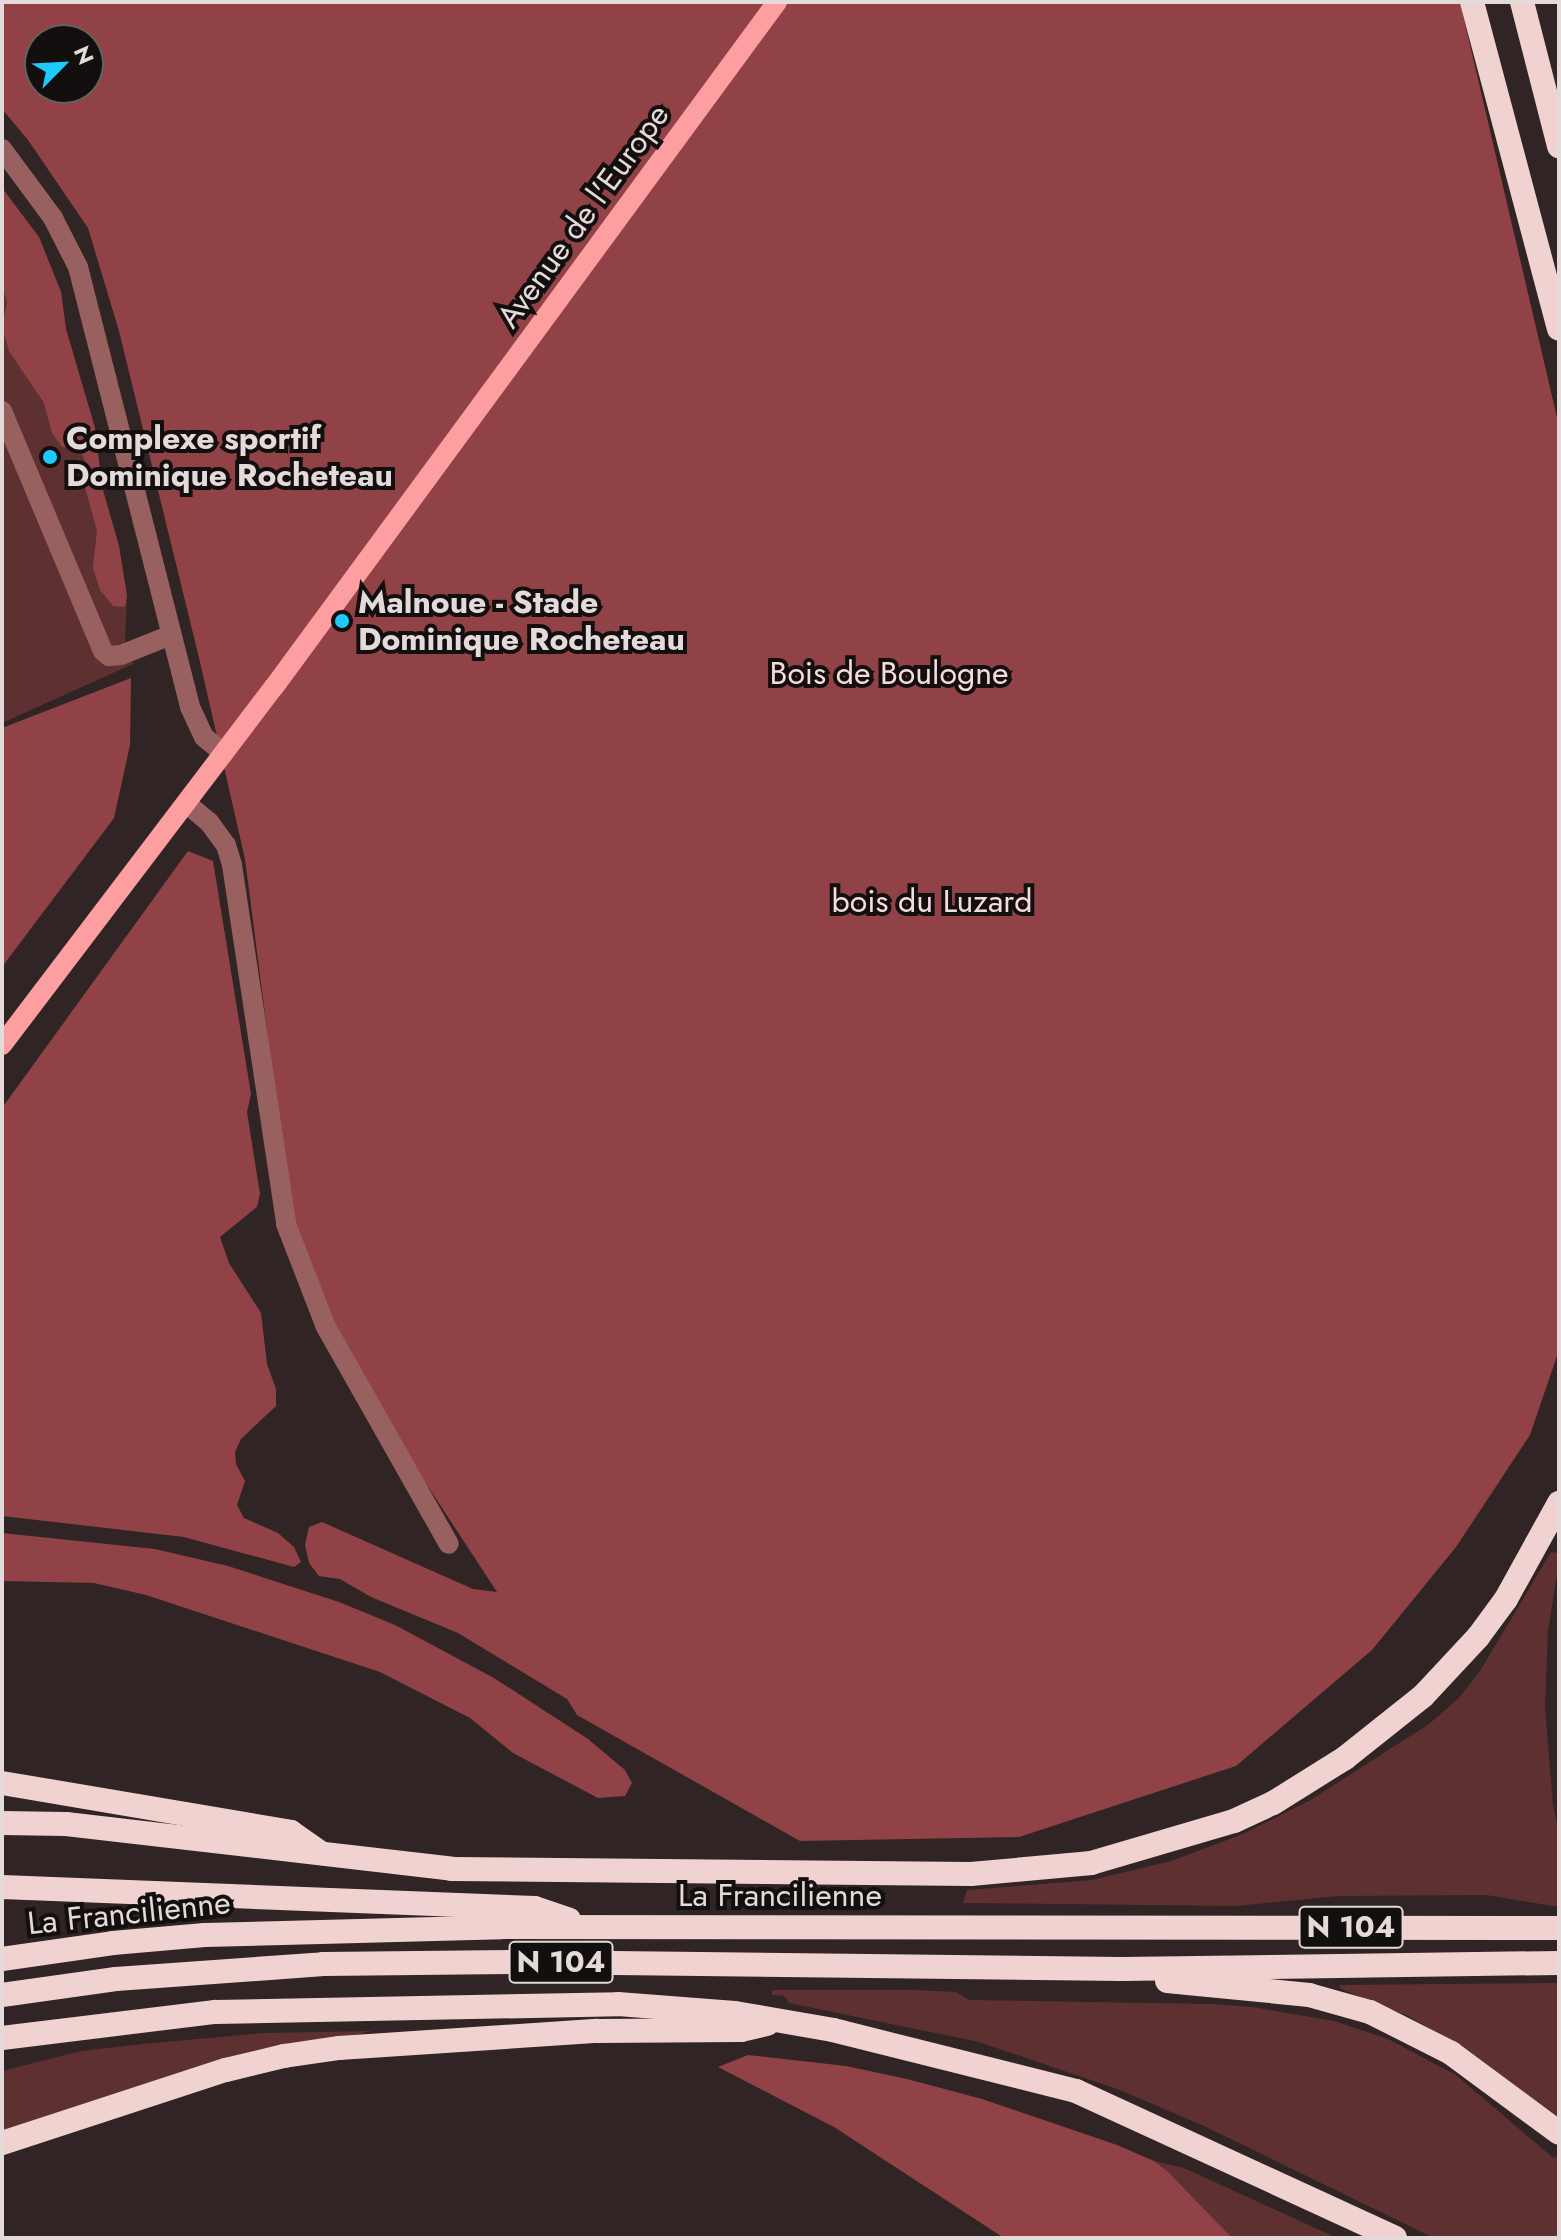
<!DOCTYPE html>
<style>
body{margin:0}
#map{position:relative;width:1561px;height:2240px;overflow:hidden;background:#312424;font-family:Jost,sans-serif}
div>[style]{position:absolute}
.green>*{inset:0;background:#5f3031}
.forest>*{inset:0;background:#914246}
.minor>*{height:20px;margin:-10px;padding:0 10px;transform-origin:10px;border-radius:10px;background:#996060}
.major>*{height:20px;margin:-10px;padding:0 10px;transform-origin:10px;border-radius:10px;background:#fd9ea0}
.highway>*{height:24px;margin:-12px;padding:0 12px;transform-origin:12px;border-radius:12px;background:#f0d2d1}
.dots>*{width:22px;height:22px;translate:-50% -50%;box-sizing:border-box;border:4px solid #140f0f;border-radius:50%}
span{translate:-50% -50%;white-space:nowrap;text-align:center;line-height:1.15;-webkit-text-stroke:8px #140f0f;paint-order:stroke}
.shield-label span{padding:2px 6px;background:#140f0f;border:2px solid;border-radius:6px;-webkit-text-stroke-width:0}
.shield-label{font-size:30px;color:#e3dad9;font-weight:700}
.street-label{font-size:32px;color:#e3dad9}
.poi-label{font-size:32px;color:#e3dad9;font-weight:700}
.left{translate:0 -50%;text-align:left}
.park-label{font-size:32px;color:#f5dcdc}
.frame{position:absolute;inset:0;border:4px solid #e3dad9;pointer-events:none}
.north{position:absolute;left:24px;top:24px;width:80px;height:80px;box-sizing:border-box;background:#140f0f;border:2px solid #676060;border-radius:50%;rotate:66deg;font-size:22px;font-weight:700;line-height:32px;text-align:center;color:#e3dad9}
.north::after{content:'';display:block;margin:auto;width:28px;height:36px;background:#1fc9fd;clip-path:polygon(50% 0,100% 100%,50% 72%,0 100%)}
</style>
<div id="map">
<div class="green">
<i style="clip-path:polygon(2px 188px,39px 237px,61px 292px,66px 329px,95px 428px,102px 487px,119px 546px,127px 596px,125px 643px,133px 664px,2px 723px)"></i>
<i style="clip-path:polygon(1551px 1552px,1559px 1553px,1559px 1561px,1548px 1631px,1545px 1707px,1553px 1805px,1559px 1834px,1559px 1907px,1486px 1895px,1339px 1896px,1235px 1906px,963px 1903px,967px 1890px,1092px 1880px,1171px 1861px,1243px 1834px,1309px 1801px,1429px 1724px,1458px 1699px,1480px 1671px)"></i>
<i style="clip-path:polygon(1559px 1983px,1559px 2119px,1470px 2052px,1408px 2016px,1341px 1989px,1339px 1985px)"></i>
<i style="clip-path:polygon(772px 1990px,915px 1990px,956px 1992px,969px 2000px,1210px 2004px,1253px 2007px,1334px 2021px,1388px 2039px,1456px 2075px,1552px 2157px,1559px 2158px,1559px 2238px,1434px 2238px,1204px 2126px,1120px 2090px,979px 2042px,789px 2003px,784px 1996px,772px 1995px)"></i>
<i style="clip-path:polygon(372px 2031px,330px 2041px,2px 2135px,2px 2071px,81px 2051px,142px 2044px,264px 2033px)"></i>
<i style="clip-path:polygon(1154px 2161px,1184px 2168px,1337px 2238px,1232px 2238px)"></i>
</div>
<div class="forest">
<i style="clip-path:polygon(evenodd,2px 2px,1460px 2px,1559px 426px,1559px 1350px,1530px 1435px,1456px 1547px,1372px 1650px,1236px 1766px,1019px 1837px,800px 1841px,577px 1715px,567px 1699px,458px 1633px,371px 1597px,340px 1579px,319px 1576px,309px 1563px,305px 1545px,309px 1527px,322px 1522px,473px 1589px,497px 1592px,376px 1407px,295px 1247px,245px 859px,200px 662px,119px 331px,88px 228px,28px 140px,2px 109px,2px 2px,40px 40px,88px 40px,88px 88px,40px 88px,40px 40px)"></i>
<i style="clip-path:polygon(2px 188px,39px 237px,61px 292px,66px 329px,95px 428px,102px 487px,119px 546px,127px 596px,125px 607px,113px 606px,100px 590px,93px 568px,97px 531px,83px 480px,88px 468px,80px 449px,62px 447px,52px 433px,44px 403px,9px 351px,2px 326px,7px 303px,2px 283px)"></i>
<i style="clip-path:polygon(131px 678px,130px 745px,114px 818px,2px 967px,2px 728px)"></i>
<i style="clip-path:polygon(188px 851px,213px 861px,251px 1094px,247px 1112px,260px 1194px,257px 1207px,220px 1237px,229px 1263px,261px 1313px,267px 1364px,276px 1389px,276px 1406px,241px 1439px,235px 1452px,236px 1464px,245px 1481px,237px 1505px,244px 1518px,278px 1533px,294px 1547px,301px 1562px,294px 1567px,184px 1537px,2px 1516px,2px 1108px)"></i>
<i style="clip-path:polygon(2px 1533px,155px 1549px,228px 1566px,339px 1602px,395px 1625px,494px 1678px,588px 1739px,625px 1770px,632px 1783px,625px 1796px,598px 1798px,513px 1753px,470px 1718px,380px 1672px,146px 1595px,94px 1583px,2px 1581px)"></i>
<i style="clip-path:polygon(748px 2055px,846px 2066px,907px 2079px,982px 2099px,1117px 2145px,1154px 2161px,1168px 2172px,1232px 2238px,1004px 2238px,834px 2127px,718px 2067px)"></i>
</div>
<div class="minor">
<i style="left:2px;top:149px;width:86px;rotate:53.5deg"></i>
<i style="left:53px;top:218px;width:55px;rotate:63deg"></i>
<i style="left:78px;top:267px;width:454px;rotate:75.7deg"></i>
<i style="left:190px;top:707px;width:33px;rotate:65deg"></i>
<i style="left:204px;top:737px;width:26px;rotate:40deg"></i>
<i style="left:2px;top:411px;width:260px;rotate:67.2deg"></i>
<i style="left:103px;top:651px;width:8px;rotate:40deg"></i>
<i style="left:109px;top:656px;width:12px;rotate:-5deg"></i>
<i style="left:121px;top:655px;width:54px;rotate:-21.8deg"></i>
<i style="left:186px;top:803px;width:30px;rotate:40deg"></i>
<i style="left:209px;top:822px;width:29px;rotate:54deg"></i>
<i style="left:226px;top:845px;width:21px;rotate:73deg"></i>
<i style="left:232px;top:865px;width:363px;rotate:81.4deg"></i>
<i style="left:286px;top:1224px;width:110px;rotate:68.8deg"></i>
<i style="left:326px;top:1327px;width:249px;rotate:60.5deg"></i>
</div>
<div class="major">
<i style="left:2px;top:1045px;width:450px;rotate:-52.8deg"></i>
<i style="left:274px;top:687px;width:850px;rotate:-53.71deg"></i>
</div>
<div class="highway">
<i style="left:1472px;top:2px;width:338px;rotate:75.1deg"></i>
<i style="left:1522px;top:2px;width:149px;rotate:75.6deg"></i>
<i style="left:2px;top:1783px;width:293px;rotate:9.6deg"></i>
<i style="left:291px;top:1832px;width:37px;rotate:35deg"></i>
<i style="left:2px;top:1823px;width:64px;rotate:0.9deg"></i>
<i style="left:66px;top:1824px;width:389px;rotate:6.6deg"></i>
<i style="left:452px;top:1869px;width:519px;rotate:0.55deg"></i>
<i style="left:971px;top:1874px;width:121px;rotate:-5.2deg"></i>
<i style="left:1091px;top:1863px;width:149px;rotate:-16.4deg"></i>
<i style="left:1234px;top:1821px;width:43px;rotate:-24.8deg"></i>
<i style="left:1273px;top:1803px;width:85px;rotate:-32deg"></i>
<i style="left:1345px;top:1758px;width:100px;rotate:-38.5deg"></i>
<i style="left:1423px;top:1696px;width:81px;rotate:-47deg"></i>
<i style="left:1478px;top:1637px;width:47px;rotate:-53.6deg"></i>
<i style="left:1506px;top:1599px;width:110px;rotate:-61.1deg"></i>
<i style="left:2px;top:1887px;width:533px;rotate:2.26deg"></i>
<i style="left:535px;top:1908px;width:36px;rotate:19deg"></i>
<i style="left:2px;top:1959px;width:112px;rotate:-8.2deg"></i>
<i style="left:113px;top:1943px;width:92px;rotate:-5deg"></i>
<i style="left:205px;top:1935px;width:297px;rotate:-1.5deg"></i>
<i style="left:502px;top:1927px;width:1057px;rotate:0.05deg"></i>
<i style="left:1167px;top:1981px;width:143px;rotate:5.6deg"></i>
<i style="left:1309px;top:1995px;width:63px;rotate:15.6deg"></i>
<i style="left:1370px;top:2012px;width:91px;rotate:26.8deg"></i>
<i style="left:1451px;top:2053px;width:134px;rotate:36.5deg"></i>
<i style="left:2px;top:1995px;width:115px;rotate:-8deg"></i>
<i style="left:116px;top:1979px;width:208px;rotate:-4.1deg"></i>
<i style="left:323px;top:1964px;width:206px;rotate:-0.6deg"></i>
<i style="left:529px;top:1962px;width:593px;rotate:0.68deg"></i>
<i style="left:1122px;top:1969px;width:437px;rotate:-0.8deg"></i>
<i style="left:2px;top:2038px;width:215px;rotate:-7deg"></i>
<i style="left:215px;top:2012px;width:403px;rotate:-1.1deg"></i>
<i style="left:618px;top:2004px;width:117px;rotate:4.4deg"></i>
<i style="left:735px;top:2013px;width:99px;rotate:9.8deg"></i>
<i style="left:833px;top:2030px;width:251px;rotate:14.1deg"></i>
<i style="left:1076px;top:2091px;width:351px;rotate:24.7deg"></i>
<i style="left:2px;top:2143px;width:236px;rotate:-18.1deg"></i>
<i style="left:226px;top:2070px;width:60px;rotate:-13.6deg"></i>
<i style="left:284px;top:2056px;width:56px;rotate:-8.3deg"></i>
<i style="left:339px;top:2048px;width:259px;rotate:-3.8deg"></i>
<i style="left:597px;top:2031px;width:144px;rotate:-0.4deg"></i>
<i style="left:741px;top:2030px;width:27px;rotate:-13deg"></i>
</div>
<div class="dots">
<i style="left:50px;top:457px;background:#1fc9fd"></i>
<i style="left:342px;top:621px;background:#1fc9fd"></i>
</div>
<div class="shield-label">
<span style="left:1351px;top:1927px">N 104</span>
<span style="left:561px;top:1962px">N 104</span>
</div>
<div class="street-label">
<span style="left:583px;top:216px;rotate:-54deg">Avenue de l'Europe</span>
<span style="left:780px;top:1895px">La Francilienne</span>
<span style="left:129px;top:1913px;rotate:-6deg">La Francilienne</span>
</div>
<div class="poi-label">
<span class="left" style="left:66px;top:457px">Complexe sportif<br>Dominique Rocheteau</span>
<span class="left" style="left:358px;top:621px">Malnoue - Stade<br>Dominique Rocheteau</span>
</div>
<div class="park-label">
<span style="left:889px;top:673px">Bois de Boulogne</span>
<span style="left:932px;top:901px">bois du Luzard</span>
</div>
<div class="frame"></div>
<div class="north">N</div>
</div>
